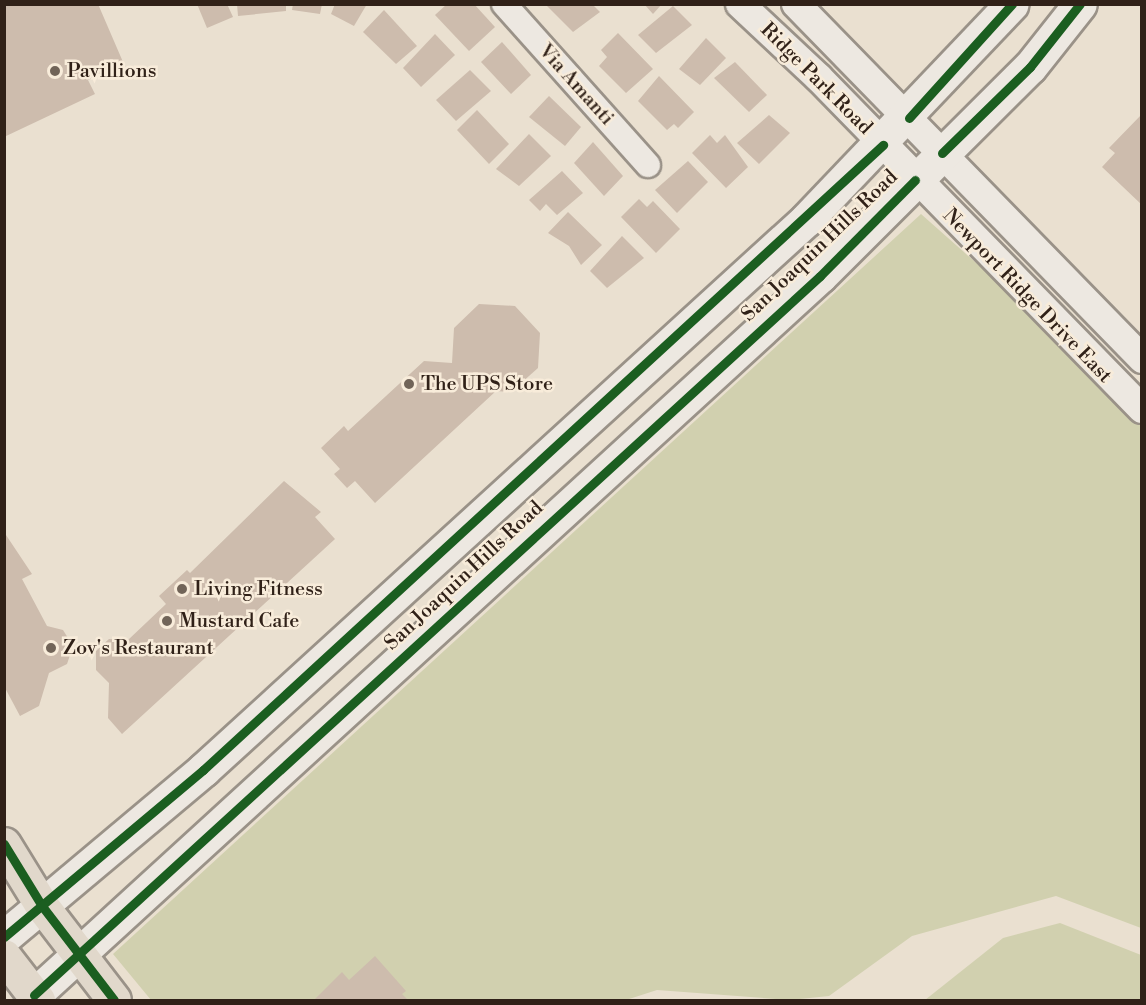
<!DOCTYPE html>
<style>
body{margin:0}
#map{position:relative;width:1146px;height:1005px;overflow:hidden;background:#eae0d0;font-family:"Libre Bodoni",serif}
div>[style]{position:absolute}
.green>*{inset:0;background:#d1d0af}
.building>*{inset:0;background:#cdbcad}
.roads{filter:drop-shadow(2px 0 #9a9288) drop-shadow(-2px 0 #9a9288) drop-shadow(0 2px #9a9288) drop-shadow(0 -2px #9a9288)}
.minor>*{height:24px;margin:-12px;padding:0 12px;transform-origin:12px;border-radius:12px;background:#ede8e1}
.tertiary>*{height:28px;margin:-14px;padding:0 14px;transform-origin:14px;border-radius:14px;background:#ede8e1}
.secondary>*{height:33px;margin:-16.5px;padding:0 16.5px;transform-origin:16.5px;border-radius:16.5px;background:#ede8e1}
.primary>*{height:33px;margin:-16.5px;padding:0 16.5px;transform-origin:16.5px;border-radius:16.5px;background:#e1d8cb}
.cycleway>*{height:9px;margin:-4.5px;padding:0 4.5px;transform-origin:4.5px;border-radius:4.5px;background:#1b5e20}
.dots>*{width:16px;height:16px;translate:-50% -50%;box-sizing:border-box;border:3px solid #f8ecda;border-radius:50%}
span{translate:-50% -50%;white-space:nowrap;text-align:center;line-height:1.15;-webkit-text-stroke:5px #f8ecda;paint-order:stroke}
.poi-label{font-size:20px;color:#302118}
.left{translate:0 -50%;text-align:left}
.street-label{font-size:20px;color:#302118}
.frame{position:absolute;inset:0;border:6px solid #302118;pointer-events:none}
</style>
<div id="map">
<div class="green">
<i style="clip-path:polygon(921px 214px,1141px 409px,1141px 928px,1056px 896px,912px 936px,829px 996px,790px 1000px,657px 990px,626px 1000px,151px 1000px,113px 954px)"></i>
<i style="clip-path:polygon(1060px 923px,1141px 955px,1141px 1000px,925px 1000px,1003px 938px)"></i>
</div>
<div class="building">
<i style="clip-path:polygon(4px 4px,98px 4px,123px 62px,88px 80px,95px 94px,4px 137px)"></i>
<i style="clip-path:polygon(197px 4px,227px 4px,233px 17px,207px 28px)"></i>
<i style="clip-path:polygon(237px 4px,286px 4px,286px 11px,238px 16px)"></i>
<i style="clip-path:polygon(293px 4px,322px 4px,320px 14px,292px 10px)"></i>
<i style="clip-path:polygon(335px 4px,367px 4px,354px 26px,331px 14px)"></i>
<i style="clip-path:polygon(447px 4px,474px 4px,495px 27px,469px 51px,435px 15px)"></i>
<i style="clip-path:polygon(545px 4px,592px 4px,600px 12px,573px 32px)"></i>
<i style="clip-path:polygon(644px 4px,662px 4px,653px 14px)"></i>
<i style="clip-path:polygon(673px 6px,692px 25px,656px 53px,638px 35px)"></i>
<i style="clip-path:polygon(384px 10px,417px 46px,396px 64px,363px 32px)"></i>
<i style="clip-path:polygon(618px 33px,653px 69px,626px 93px,599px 66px,607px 57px,601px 50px)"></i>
<i style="clip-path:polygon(435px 34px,455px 55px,421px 87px,403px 68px)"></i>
<i style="clip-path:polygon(706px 38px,726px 58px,700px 85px,679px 69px)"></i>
<i style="clip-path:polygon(502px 42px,531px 75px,511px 94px,481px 62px)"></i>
<i style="clip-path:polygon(735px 62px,767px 95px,749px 112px,714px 78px)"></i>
<i style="clip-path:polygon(470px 70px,491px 91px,456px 121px,436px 100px)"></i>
<i style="clip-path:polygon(659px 76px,694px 112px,678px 128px,674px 124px,667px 130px,638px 101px)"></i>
<i style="clip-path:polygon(549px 96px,581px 127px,565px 146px,529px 117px)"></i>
<i style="clip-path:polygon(477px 110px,509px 144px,489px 164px,457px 130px)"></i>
<i style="clip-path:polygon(1142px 114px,1142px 205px,1102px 167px,1115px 153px,1109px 148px)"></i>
<i style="clip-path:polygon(769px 115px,790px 133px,759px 164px,737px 143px)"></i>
<i style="clip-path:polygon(529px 134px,551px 156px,519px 186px,496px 169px)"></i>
<i style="clip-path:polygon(710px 135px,717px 143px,725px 135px,748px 167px,726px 188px,692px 153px)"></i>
<i style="clip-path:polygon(593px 142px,623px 176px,604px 196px,574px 163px)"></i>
<i style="clip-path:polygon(688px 161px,708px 182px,677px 213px,655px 190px)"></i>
<i style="clip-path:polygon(562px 171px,583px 193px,557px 215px,546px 204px,540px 211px,529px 200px)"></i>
<i style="clip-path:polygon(639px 199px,647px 207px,653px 201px,680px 229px,656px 253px,621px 217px)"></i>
<i style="clip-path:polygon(568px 212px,602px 245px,581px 265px,569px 246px,548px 233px)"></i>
<i style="clip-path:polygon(622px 236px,644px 258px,607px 288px,590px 271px)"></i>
<i style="clip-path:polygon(479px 304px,515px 306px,540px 333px,538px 368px,511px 392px,496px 391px,375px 503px,355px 481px,347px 488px,334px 474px,340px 469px,321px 448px,344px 426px,348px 431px,424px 361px,452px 363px,454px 328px)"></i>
<i style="clip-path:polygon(284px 481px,321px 512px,315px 517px,335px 539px,122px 734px,108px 718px,109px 683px,96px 670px,96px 651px,109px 639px,128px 640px,166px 604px,159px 596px,187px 570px,190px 573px)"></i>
<i style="clip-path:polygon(4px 532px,32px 574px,22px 579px,47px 626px,63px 630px,73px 646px,67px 664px,49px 673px,39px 706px,20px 716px,4px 686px)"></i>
<i style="clip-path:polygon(375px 956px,406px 991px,402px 994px,408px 1000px,314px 1000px,342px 972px,349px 980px)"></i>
</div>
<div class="roads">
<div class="minor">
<i style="left:504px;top:4px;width:216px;rotate:48.2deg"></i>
</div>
<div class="tertiary">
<i style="left:740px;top:4px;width:107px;rotate:43.1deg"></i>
<i style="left:818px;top:77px;width:464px;rotate:45.7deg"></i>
<i style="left:796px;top:4px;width:496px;rotate:45.7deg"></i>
</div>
<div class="secondary">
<i style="left:4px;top:937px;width:260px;rotate:-40deg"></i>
<i style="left:203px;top:770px;width:816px;rotate:-42.37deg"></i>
<i style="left:806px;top:220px;width:298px;rotate:-46.4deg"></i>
<i style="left:34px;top:995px;width:1065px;rotate:-42.45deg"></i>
<i style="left:820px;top:276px;width:296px;rotate:-44.9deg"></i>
<i style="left:1030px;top:67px;width:80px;rotate:-51.6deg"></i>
</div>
<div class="primary">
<i style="left:4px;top:844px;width:73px;rotate:58.5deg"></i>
<i style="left:42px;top:906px;width:118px;rotate:52.5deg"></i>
<i style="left:4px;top:956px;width:56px;rotate:52.3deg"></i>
</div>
</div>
<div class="cycleway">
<i style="left:909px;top:118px;width:154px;rotate:-47.9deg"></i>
<i style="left:942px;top:153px;width:123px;rotate:-44.3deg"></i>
<i style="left:1030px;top:67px;width:80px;rotate:-51.6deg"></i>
<i style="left:4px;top:844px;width:73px;rotate:58.5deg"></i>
<i style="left:42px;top:906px;width:118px;rotate:52.5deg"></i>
<i style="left:4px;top:937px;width:260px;rotate:-40deg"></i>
<i style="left:203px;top:770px;width:924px;rotate:-42.59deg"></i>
<i style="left:34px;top:995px;width:1065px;rotate:-42.45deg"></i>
<i style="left:820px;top:276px;width:135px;rotate:-45.3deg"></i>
</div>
<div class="dots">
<i style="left:55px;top:71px;background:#716458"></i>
<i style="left:409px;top:384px;background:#716458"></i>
<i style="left:182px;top:589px;background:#716458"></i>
<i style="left:167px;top:621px;background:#716458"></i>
<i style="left:51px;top:648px;background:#716458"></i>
</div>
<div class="poi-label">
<span class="left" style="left:67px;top:71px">Pavillions</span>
<span class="left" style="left:421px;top:384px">The UPS Store</span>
<span class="left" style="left:194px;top:589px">Living Fitness</span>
<span class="left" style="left:179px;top:621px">Mustard Cafe</span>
<span class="left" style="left:63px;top:648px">Zov's Restaurant</span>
</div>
<div class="street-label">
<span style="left:816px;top:79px;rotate:45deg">Ridge Park Road</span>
<span style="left:576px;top:85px;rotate:48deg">Via Amanti</span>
<span style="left:820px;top:246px;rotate:-44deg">San Joaquin Hills Road</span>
<span style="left:1027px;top:296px;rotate:46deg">Newport Ridge Drive East</span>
<span style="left:464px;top:576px;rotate:-43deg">San Joaquin Hills Road</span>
</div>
<div class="frame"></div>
</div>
